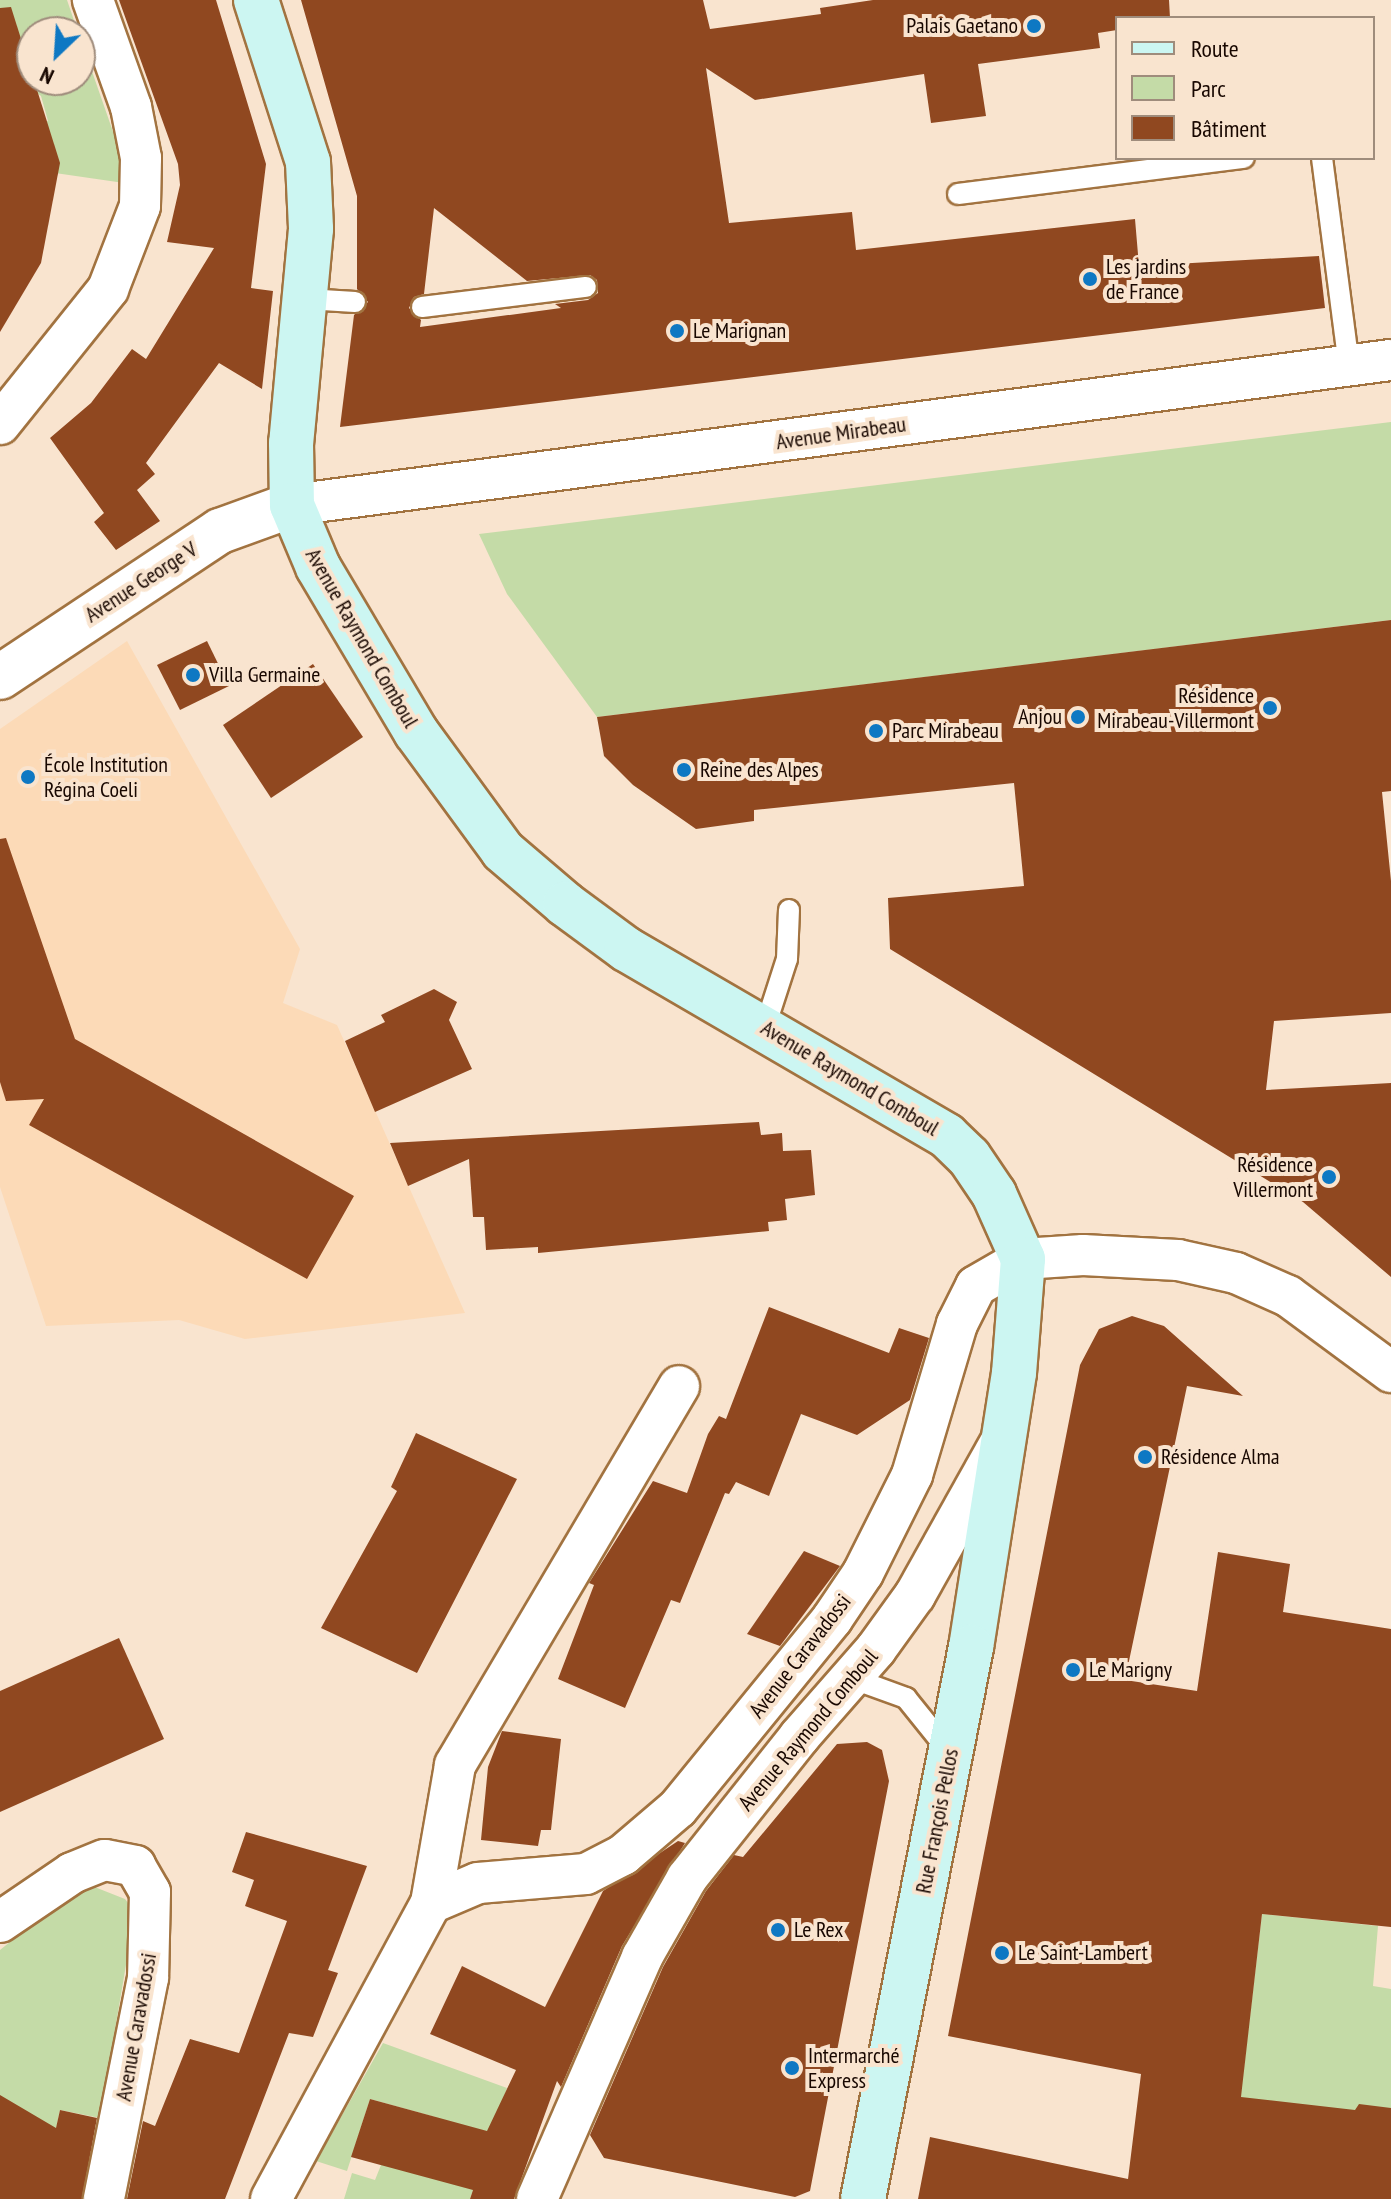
<!DOCTYPE html>
<meta charset="utf-8">
<style>
body{margin:0}
#map{position:relative;width:1391px;height:2199px;overflow:hidden;background:#f9e4cf;font-family:"PT Sans Narrow",sans-serif}
div>[style]{position:absolute}
.built>*{inset:0;background:#fcdab7}
.green>*{inset:0;background:#c4dba7}
.building>*{inset:0;background:#904820}
.roads{filter:drop-shadow(2px 0 #a27340) drop-shadow(-2px 0 #a27340) drop-shadow(0 2px #a27340) drop-shadow(0 -2px #a27340)}
.service>*{height:20px;margin:-10px;padding:0 10px;transform-origin:10px;border-radius:10px;background:#fff}
.minor>*{height:40px;margin:-20px;padding:0 20px;transform-origin:20px;border-radius:20px;background:#fff}
.tertiary>*{height:44px;margin:-22px;padding:0 22px;transform-origin:22px;border-radius:22px;background:#fff}
.secondary>*{height:44px;margin:-22px;padding:0 22px;transform-origin:22px;border-radius:22px;background:#ccf6f2}
.dots>*{width:22px;height:22px;translate:-50% -50%;box-sizing:border-box;border:4px solid #f9e4cf;border-radius:50%}
span{translate:-50% -50%;white-space:nowrap;text-align:center;line-height:1.15;-webkit-text-stroke:8px #f9e4cf;paint-order:stroke}
.poi-label{font-size:22px;color:#180700}
.right{translate:-100% -50%;text-align:right}
.left{translate:0 -50%;text-align:left}
.street-label{font-size:22px;color:#180700}
.legend{position:absolute;left:1115px;top:16px;width:260px;height:144px;box-sizing:border-box;background:#f9e4cf;border:2px solid #9f8c7c;margin:0;padding:10px 14px;list-style:none;font-size:24px;color:#180700}
.legend li{display:flex;align-items:center;gap:16px;height:40px}
.legend b{width:40px;border:2px solid #9f8c7c}
.north{position:absolute;left:16px;top:16px;width:80px;height:80px;box-sizing:border-box;background:#f9e4cf;border:2px solid #9f8c7c;border-radius:50%;rotate:205deg;font-size:22px;font-weight:700;line-height:32px;text-align:center;color:#180700}
.north::after{content:'';display:block;margin:auto;width:28px;height:36px;background:#0e78c3;clip-path:polygon(50% 0,100% 100%,50% 72%,0 100%)}
</style>
<div id="map">
<div class="built">
<i style="clip-path:polygon(127px 641px,300px 949px,283px 1003px,337px 1025px,465px 1313px,245px 1339px,179px 1320px,46px 1326px,0 1187px,0 729px)"></i>
</div>
<div class="green">
<i style="clip-path:polygon(0 0,67px 0,78px 32px,32px 32px,32px 80px,80px 80px,80px 37px,118px 146px,124px 183px,0 165px,13px 131px,48px 121px,41px 96px,0 64px)"></i>
<i style="clip-path:polygon(1391px 422px,1391px 620px,999px 668px,597px 717px,507px 594px,479px 534px)"></i>
<i style="clip-path:polygon(92px 1886px,125px 1899px,135px 1912px,100px 2118px,60px 2110px,49px 2162px,0 2177px,0 1950px,76px 1889px)"></i>
<i style="clip-path:polygon(1262px 1914px,1378px 1926px,1373px 1986px,1391px 1989px,1391px 2115px,1237px 2126px)"></i>
<i style="clip-path:polygon(383px 2043px,507px 2088px,470px 2199px,344px 2199px,352px 2173px,375px 2180px,381px 2165px,435px 2117px,370px 2099px,347px 2171px,316px 2161px)"></i>
</div>
<div class="building">
<i style="clip-path:polygon(119px 0,216px 0,266px 164px,251px 288px,273px 291px,262px 389px,219px 363px,146px 463px,155px 474px,137px 490px,160px 521px,116px 550px,94px 522px,104px 513px,50px 438px,91px 403px,132px 349px,146px 359px,214px 248px,167px 242px,180px 185px,178px 164px)"></i>
<i style="clip-path:polygon(evenodd,301px 0,703px 0,710px 29px,821px 14px,820px 8px,873px 0,1169px 0,1170px 18px,1117px 18px,1117px 30px,1098px 33px,1100px 48px,978px 64px,986px 116px,931px 123px,924px 74px,755px 100px,706px 68px,729px 223px,852px 212px,856px 250px,1135px 219px,1139px 266px,1319px 256px,1325px 308px,340px 427px,354px 315px,368px 302px,357px 289px,357px 196px,301px 0,434px 208px,527px 281px,590px 275px,597px 280px,598px 293px,588px 300px,555px 304px,561px 308px,420px 327px,421px 320px,409px 308px,414px 297px,424px 294px,434px 208px)"></i>
<i style="clip-path:polygon(11px 7px,60px 163px,41px 263px,0 332px,0 8px)"></i>
<i style="clip-path:polygon(1391px 620px,1391px 791px,1382px 792px,1391px 881px,1391px 1013px,1274px 1021px,1266px 1090px,1391px 1083px,1391px 1277px,1303px 1202px,890px 949px,888px 898px,1024px 886px,1014px 783px,754px 810px,754px 821px,696px 829px,633px 785px,604px 756px,597px 717px)"></i>
<i style="clip-path:polygon(207px 641px,229px 686px,180px 710px,157px 665px)"></i>
<i style="clip-path:polygon(313px 664px,363px 737px,271px 798px,223px 725px)"></i>
<i style="clip-path:polygon(6px 838px,75px 1039px,354px 1196px,307px 1279px,29px 1125px,44px 1099px,6px 1101px,0 1082px,0 839px)"></i>
<i style="clip-path:polygon(434px 989px,457px 1002px,449px 1020px,472px 1069px,375px 1112px,345px 1041px,385px 1022px,381px 1015px)"></i>
<i style="clip-path:polygon(759px 1122px,761px 1135px,782px 1133px,783px 1151px,811px 1150px,815px 1195px,785px 1199px,787px 1220px,768px 1222px,769px 1231px,538px 1253px,538px 1247px,486px 1250px,484px 1217px,473px 1217px,469px 1159px,408px 1186px,390px 1143px)"></i>
<i style="clip-path:polygon(769px 1307px,889px 1353px,899px 1328px,929px 1338px,910px 1400px,857px 1435px,801px 1414px,769px 1496px,736px 1482px,729px 1494px,725px 1493px,680px 1603px,671px 1600px,625px 1708px,558px 1679px,594px 1585px,589px 1583px,653px 1481px,687px 1493px,708px 1434px,719px 1416px,726px 1419px)"></i>
<i style="clip-path:polygon(1132px 1316px,1164px 1326px,1243px 1396px,1187px 1386px,1125px 1680px,1197px 1691px,1218px 1552px,1290px 1564px,1283px 1612px,1391px 1629px,1391px 1927px,1262px 1914px,1241px 2097px,1355px 2110px,1359px 2104px,1391px 2108px,1391px 2199px,918px 2199px,930px 2137px,1128px 2179px,1141px 2074px,948px 2036px,1080px 1365px,1099px 1329px)"></i>
<i style="clip-path:polygon(416px 1433px,517px 1479px,417px 1673px,321px 1628px,397px 1491px,391px 1487px)"></i>
<i style="clip-path:polygon(804px 1551px,840px 1566px,780px 1646px,747px 1634px)"></i>
<i style="clip-path:polygon(119px 1638px,164px 1739px,0 1812px,0 1691px)"></i>
<i style="clip-path:polygon(502px 1731px,561px 1739px,551px 1830px,541px 1830px,538px 1846px,481px 1840px,488px 1767px)"></i>
<i style="clip-path:polygon(867px 1742px,882px 1750px,889px 1781px,810px 2191px,795px 2197px,604px 2158px,590px 2135px,663px 1967px,706px 1891px,734px 1855px,743px 1857px,837px 1744px)"></i>
<i style="clip-path:polygon(246px 1832px,367px 1866px,328px 1970px,338px 1973px,313px 2037px,289px 2033px,225px 2199px,127px 2199px,143px 2121px,155px 2126px,190px 2039px,239px 2053px,287px 1921px,245px 1906px,254px 1880px,232px 1872px)"></i>
<i style="clip-path:polygon(678px 1841px,685px 1843px,622px 1946px,561px 2087px,557px 2081px,514px 2199px,470px 2199px,473px 2190px,351px 2157px,370px 2099px,487px 2131px,516px 2070px,430px 2034px,462px 1966px,545px 2007px,603px 1891px)"></i>
<i style="clip-path:polygon(0 2095px,56px 2128px,60px 2110px,97px 2118px,82px 2199px,0 2199px)"></i>
</div>
<div class="roads">
<div class="service">
<i style="left:1322px;top:158px;width:210px;rotate:82.6deg"></i>
<i style="left:958px;top:194px;width:288px;rotate:-7.2deg"></i>
<i style="left:306px;top:299px;width:49px;rotate:3.5deg"></i>
<i style="left:422px;top:307px;width:165px;rotate:-7deg"></i>
<i style="left:765px;top:1027px;width:71px;rotate:-72.1deg"></i>
<i style="left:787px;top:959px;width:49px;rotate:-87.7deg"></i>
<i style="left:851px;top:1678px;width:59px;rotate:20deg"></i>
<i style="left:906px;top:1698px;width:67px;rotate:51.1deg"></i>
</div>
<div class="minor">
<i style="left:0;top:424px;width:173px;rotate:-51.3deg"></i>
<i style="left:108px;top:289px;width:89px;rotate:-68.9deg"></i>
<i style="left:140px;top:206px;width:48px;rotate:-88.8deg"></i>
<i style="left:141px;top:158px;width:52px;rotate:-101.1deg"></i>
<i style="left:131px;top:107px;width:114px;rotate:-109.6deg"></i>
<i style="left:292px;top:505px;width:1109px;rotate:-7.52deg"></i>
<i style="left:431px;top:1903px;width:140px;rotate:-80.1deg"></i>
<i style="left:455px;top:1765px;width:440px;rotate:-59.4deg"></i>
<i style="left:0;top:1922px;width:87px;rotate:-34.2deg"></i>
<i style="left:72px;top:1873px;width:35px;rotate:-22deg"></i>
<i style="left:105px;top:1860px;width:31px;rotate:11deg"></i>
<i style="left:135px;top:1866px;width:30px;rotate:60deg"></i>
<i style="left:150px;top:1892px;width:86px;rotate:91.3deg"></i>
<i style="left:148px;top:1978px;width:225px;rotate:101.3deg"></i>
<i style="left:271px;top:2199px;width:336px;rotate:-61.6deg"></i>
<i style="left:431px;top:1903px;width:51px;rotate:-23.1deg"></i>
<i style="left:478px;top:1883px;width:108px;rotate:-4.8deg"></i>
<i style="left:586px;top:1874px;width:42px;rotate:-27.2deg"></i>
<i style="left:623px;top:1855px;width:72px;rotate:-40.5deg"></i>
<i style="left:678px;top:1808px;width:244px;rotate:-50.8deg"></i>
<i style="left:832px;top:1619px;width:55px;rotate:-56deg"></i>
<i style="left:863px;top:1573px;width:110px;rotate:-63.4deg"></i>
<i style="left:912px;top:1475px;width:158px;rotate:-73.4deg"></i>
<i style="left:957px;top:1324px;width:42px;rotate:-63.4deg"></i>
<i style="left:976px;top:1286px;width:54px;rotate:-29.9deg"></i>
<i style="left:1023px;top:1259px;width:60px;rotate:-3.8deg"></i>
<i style="left:1083px;top:1255px;width:95px;rotate:3deg"></i>
<i style="left:1178px;top:1260px;width:59px;rotate:12.6deg"></i>
<i style="left:1236px;top:1273px;width:57px;rotate:23.9deg"></i>
<i style="left:1288px;top:1296px;width:128px;rotate:36.4deg"></i>
<i style="left:537px;top:2199px;width:264px;rotate:-66.5deg"></i>
<i style="left:642px;top:1957px;width:91px;rotate:-60.3deg"></i>
<i style="left:687px;top:1878px;width:180px;rotate:-51.5deg"></i>
<i style="left:799px;top:1737px;width:117px;rotate:-48.8deg"></i>
<i style="left:876px;top:1649px;width:67px;rotate:-54.2deg"></i>
<i style="left:915px;top:1595px;width:172px;rotate:-60.8deg"></i>
</div>
<div class="tertiary">
<i style="left:0;top:677px;width:264px;rotate:-33.6deg"></i>
<i style="left:220px;top:531px;width:77px;rotate:-19.9deg"></i>
</div>
<div class="secondary">
<i style="left:256px;top:0;width:170px;rotate:72.2deg"></i>
<i style="left:308px;top:162px;width:67px;rotate:87.4deg"></i>
<i style="left:311px;top:229px;width:215px;rotate:95.3deg"></i>
<i style="left:291px;top:443px;width:62px;rotate:89.1deg"></i>
<i style="left:292px;top:505px;width:67px;rotate:67.2deg"></i>
<i style="left:318px;top:567px;width:192px;rotate:59.3deg"></i>
<i style="left:416px;top:732px;width:147px;rotate:53.8deg"></i>
<i style="left:503px;top:851px;width:82px;rotate:40.5deg"></i>
<i style="left:565px;top:904px;width:76px;rotate:36.4deg"></i>
<i style="left:626px;top:949px;width:371px;rotate:30.2deg"></i>
<i style="left:947px;top:1136px;width:30px;rotate:44deg"></i>
<i style="left:969px;top:1157px;width:45px;rotate:56deg"></i>
<i style="left:994px;top:1194px;width:71px;rotate:66deg"></i>
<i style="left:1023px;top:1259px;width:114px;rotate:94.5deg"></i>
<i style="left:1014px;top:1373px;width:277px;rotate:98.9deg"></i>
<i style="left:971px;top:1647px;width:562px;rotate:101.07deg"></i>
</div>
</div>
<div class="dots">
<i style="left:1034px;top:26px;background:#0e78c3"></i>
<i style="left:1090px;top:279px;background:#0e78c3"></i>
<i style="left:677px;top:331px;background:#0e78c3"></i>
<i style="left:193px;top:675px;background:#0e78c3"></i>
<i style="left:1270px;top:708px;background:#0e78c3"></i>
<i style="left:1078px;top:717px;background:#0e78c3"></i>
<i style="left:876px;top:731px;background:#0e78c3"></i>
<i style="left:684px;top:770px;background:#0e78c3"></i>
<i style="left:28px;top:777px;background:#0e78c3"></i>
<i style="left:1329px;top:1177px;background:#0e78c3"></i>
<i style="left:1145px;top:1457px;background:#0e78c3"></i>
<i style="left:1073px;top:1670px;background:#0e78c3"></i>
<i style="left:778px;top:1930px;background:#0e78c3"></i>
<i style="left:1002px;top:1953px;background:#0e78c3"></i>
<i style="left:792px;top:2068px;background:#0e78c3"></i>
</div>
<div class="poi-label">
<span class="right" style="left:1018px;top:26px">Palais Gaetano</span>
<span class="left" style="left:1106px;top:279px">Les jardins<br>de France</span>
<span class="left" style="left:693px;top:331px">Le Marignan</span>
<span class="left" style="left:209px;top:675px">Villa Germaine</span>
<span class="right" style="left:1254px;top:708px">Résidence<br>Mirabeau-Villermont</span>
<span class="right" style="left:1062px;top:717px">Anjou</span>
<span class="left" style="left:892px;top:731px">Parc Mirabeau</span>
<span class="left" style="left:44px;top:777px">École Institution<br>Régina Coeli</span>
<span class="left" style="left:700px;top:770px">Reine des Alpes</span>
<span class="right" style="left:1313px;top:1177px">Résidence<br>Villermont</span>
<span class="left" style="left:1161px;top:1457px">Résidence Alma</span>
<span class="left" style="left:1089px;top:1670px">Le Marigny</span>
<span class="left" style="left:794px;top:1930px">Le Rex</span>
<span class="left" style="left:1018px;top:1953px">Le Saint-Lambert</span>
<span class="left" style="left:808px;top:2068px">Intermarché<br>Express</span>
</div>
<div class="street-label">
<span style="left:841px;top:433px;rotate:-8deg">Avenue Mirabeau</span>
<span style="left:141px;top:582px;rotate:-33deg">Avenue George V</span>
<span style="left:362px;top:638px;rotate:60deg">Avenue Raymond Comboul</span>
<span style="left:850px;top:1078px;rotate:31deg">Avenue Raymond Comboul</span>
<span style="left:800px;top:1656px;rotate:-52deg">Avenue Caravadossi</span>
<span style="left:808px;top:1730px;rotate:-50deg">Avenue Raymond Comboul</span>
<span style="left:937px;top:1821px;rotate:-79deg">Rue François Pellos</span>
<span style="left:136px;top:2027px;rotate:-80deg">Avenue Caravadossi</span>
</div>
<ul class="legend">
<li><b style="height:10px;background:#ccf6f2"></b>Route</li>
<li><b style="height:22px;background:#c4dba7"></b>Parc</li>
<li><b style="height:22px;background:#904820"></b>Bâtiment</li>
</ul>
<div class="north">N</div>
</div>
